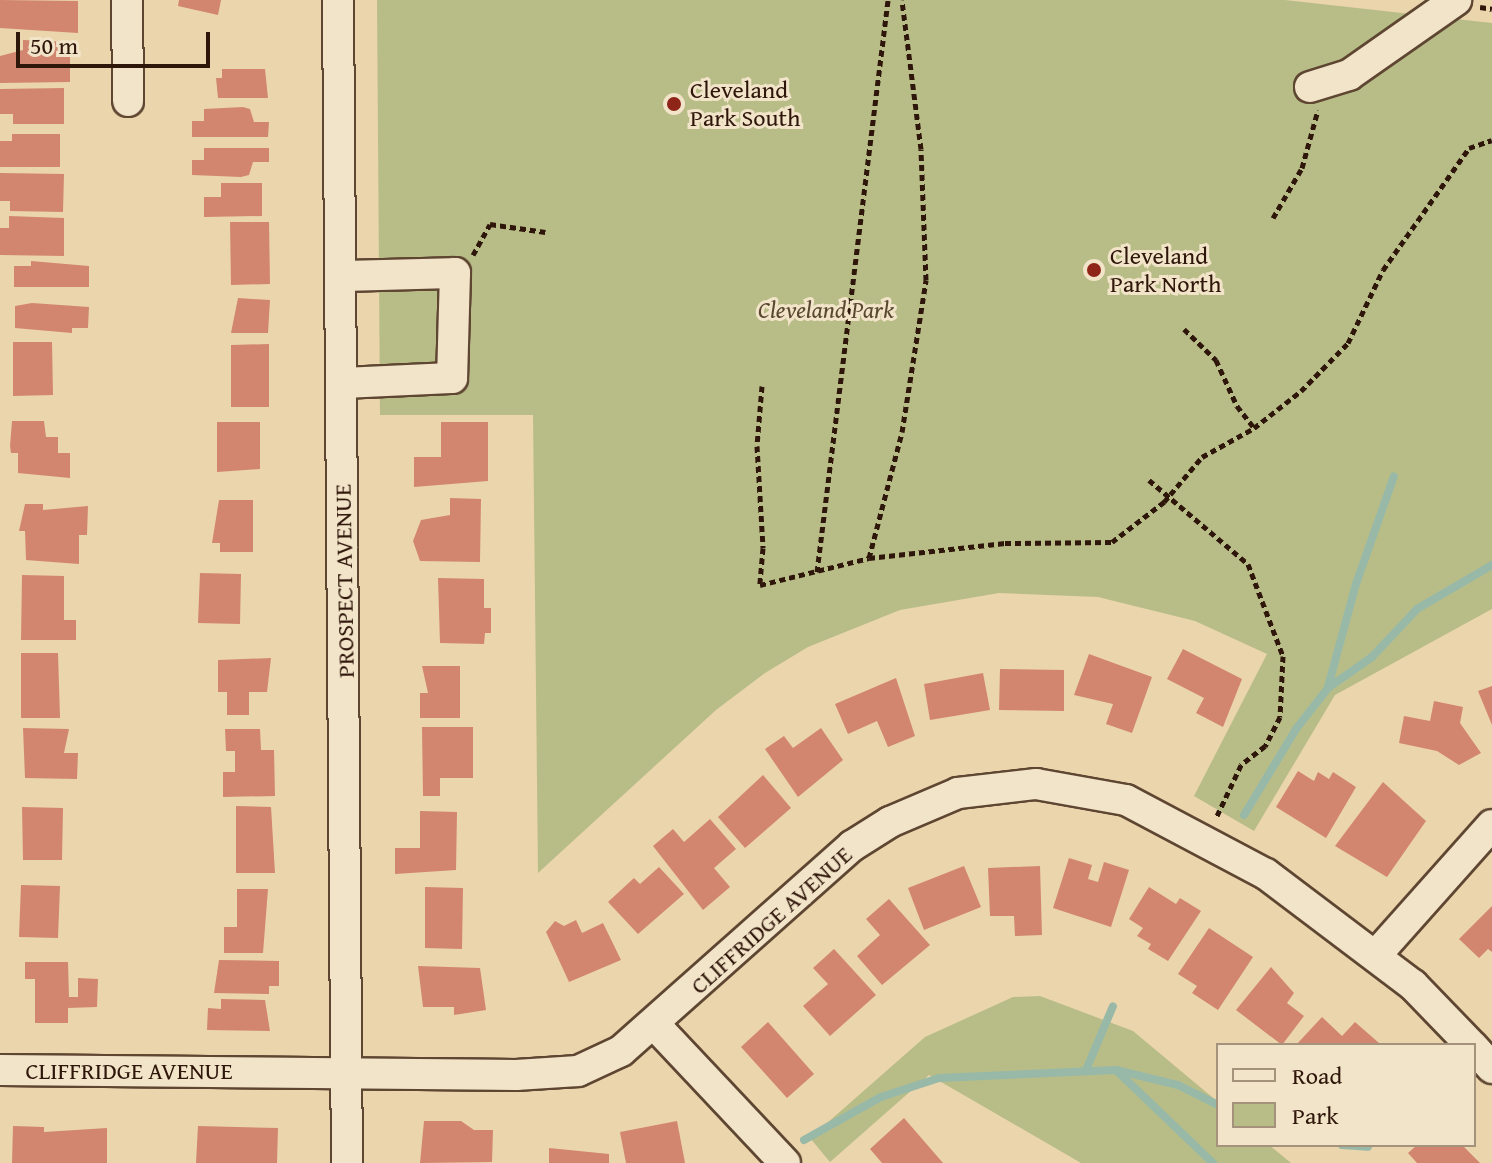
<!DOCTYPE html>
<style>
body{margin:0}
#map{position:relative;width:1492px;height:1163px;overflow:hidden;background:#ebd5ac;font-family:"Gentium Book Plus",serif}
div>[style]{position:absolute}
.green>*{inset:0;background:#b8bd88}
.stream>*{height:8px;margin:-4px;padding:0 4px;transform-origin:4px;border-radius:4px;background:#98b9a8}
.building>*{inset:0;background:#d28670}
.path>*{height:5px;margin-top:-2.5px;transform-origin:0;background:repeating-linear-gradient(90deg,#2f160a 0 6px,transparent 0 10px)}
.roads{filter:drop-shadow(2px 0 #5e4632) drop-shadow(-2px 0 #5e4632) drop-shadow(0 2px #5e4632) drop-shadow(0 -2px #5e4632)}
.minor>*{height:30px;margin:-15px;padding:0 15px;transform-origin:15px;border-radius:15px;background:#f2e4c9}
.dots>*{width:22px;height:22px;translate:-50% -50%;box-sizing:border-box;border:4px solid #f2e4c9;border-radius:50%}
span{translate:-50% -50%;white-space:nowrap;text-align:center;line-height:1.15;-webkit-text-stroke:6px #f2e4c9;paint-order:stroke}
.poi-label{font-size:24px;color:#2f160a}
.left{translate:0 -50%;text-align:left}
.park-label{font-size:24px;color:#584830;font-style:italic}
.street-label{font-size:24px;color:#2f160a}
.legend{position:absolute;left:1216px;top:1043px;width:260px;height:104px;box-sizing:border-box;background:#f2e4c9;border:2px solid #a4927d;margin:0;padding:10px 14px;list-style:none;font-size:24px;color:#2f160a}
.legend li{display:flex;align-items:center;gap:16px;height:40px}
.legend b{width:40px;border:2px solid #a4927d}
.scale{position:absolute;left:16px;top:32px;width:194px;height:36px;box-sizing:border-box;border:4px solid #2f160a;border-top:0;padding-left:10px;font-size:24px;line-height:28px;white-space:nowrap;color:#2f160a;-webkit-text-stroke:6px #f2e4c9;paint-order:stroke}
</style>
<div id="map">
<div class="green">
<i style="clip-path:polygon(377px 0,1285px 0,1492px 23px,1492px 609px,1335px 695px,1254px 831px,1194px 796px,1267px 654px,1195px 621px,1098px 597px,999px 593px,900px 610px,808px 647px,765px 673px,716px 710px,538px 873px,533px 415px,380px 415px)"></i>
<i style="clip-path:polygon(1040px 996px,1133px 1031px,1218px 1102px,1218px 1145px,1269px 1145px,1291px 1163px,1081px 1163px,929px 1075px,830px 1162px,810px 1138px,925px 1037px,1013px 997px)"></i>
</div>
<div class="stream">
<i style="left:1328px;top:687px;width:107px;rotate:-74.8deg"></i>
<i style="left:1356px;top:584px;width:114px;rotate:-70.6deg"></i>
<i style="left:1244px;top:815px;width:100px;rotate:-58.8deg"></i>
<i style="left:1296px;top:729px;width:52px;rotate:-52deg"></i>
<i style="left:1328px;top:688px;width:54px;rotate:-35.2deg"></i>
<i style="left:1372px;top:657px;width:66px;rotate:-46.8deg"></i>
<i style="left:1417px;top:609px;width:87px;rotate:-30.4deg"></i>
<i style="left:1086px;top:1070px;width:69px;rotate:-67.1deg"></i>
<i style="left:1118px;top:1072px;width:132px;rotate:43.8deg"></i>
<i style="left:804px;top:1140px;width:88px;rotate:-29.2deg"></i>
<i style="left:881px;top:1097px;width:61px;rotate:-18.1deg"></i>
<i style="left:939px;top:1078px;width:177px;rotate:-2.6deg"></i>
<i style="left:1116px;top:1070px;width:64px;rotate:13.6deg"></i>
<i style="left:1178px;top:1085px;width:45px;rotate:26.6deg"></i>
<i style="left:1342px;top:1145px;width:26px;rotate:4deg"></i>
</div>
<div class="building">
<i style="clip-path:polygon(0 0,78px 1px,78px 33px,0 28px)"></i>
<i style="clip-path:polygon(179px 0,221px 0,218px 15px,178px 6px)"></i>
<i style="clip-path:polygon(23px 40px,70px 42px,70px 82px,0 83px,0 56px,23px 50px)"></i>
<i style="clip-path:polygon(222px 69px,265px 69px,268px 98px,218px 98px,216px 78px,222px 78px)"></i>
<i style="clip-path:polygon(64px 88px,64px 124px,13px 124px,13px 114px,0 114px,0 89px)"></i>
<i style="clip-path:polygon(243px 107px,250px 109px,254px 122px,269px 122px,268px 137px,192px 137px,192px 121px,204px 121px,204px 109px)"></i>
<i style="clip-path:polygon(12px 134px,60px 134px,60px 167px,0 167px,0 141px,12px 141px)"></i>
<i style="clip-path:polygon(204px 148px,269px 148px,269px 162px,253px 162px,249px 175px,241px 177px,192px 175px,192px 160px,204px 160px)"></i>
<i style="clip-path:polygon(0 173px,64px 174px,63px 212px,10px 211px,10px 201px,0 201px)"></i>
<i style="clip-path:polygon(221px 183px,262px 183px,262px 216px,204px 217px,204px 197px,221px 197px)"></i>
<i style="clip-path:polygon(9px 216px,64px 218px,64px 256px,0 255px,0 228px,9px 228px)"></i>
<i style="clip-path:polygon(230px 222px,269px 222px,270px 284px,231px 285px)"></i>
<i style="clip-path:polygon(31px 261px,89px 266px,89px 287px,14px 287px,14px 266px,31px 266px)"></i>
<i style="clip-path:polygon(238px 298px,270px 300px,268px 333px,231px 333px)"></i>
<i style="clip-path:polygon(32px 303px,89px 307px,88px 328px,72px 328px,72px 333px,15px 328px,15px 306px)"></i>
<i style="clip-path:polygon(13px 342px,52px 342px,53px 395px,13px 396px)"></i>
<i style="clip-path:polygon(269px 344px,269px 407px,231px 407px,231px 345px)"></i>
<i style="clip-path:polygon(12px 421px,44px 421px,46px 437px,58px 437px,58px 453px,70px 453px,70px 478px,18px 473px,18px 453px,11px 453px,10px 446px)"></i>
<i style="clip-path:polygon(217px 422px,260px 422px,260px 469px,217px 472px)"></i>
<i style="clip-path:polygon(441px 422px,488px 422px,488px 481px,414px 487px,414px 457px,441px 457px)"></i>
<i style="clip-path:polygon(450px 498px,481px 499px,480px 562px,420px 561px,413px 541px,421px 520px,450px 515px)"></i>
<i style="clip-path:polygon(219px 500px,253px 500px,253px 552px,220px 552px,220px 543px,212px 543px)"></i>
<i style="clip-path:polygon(25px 504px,43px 504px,43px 510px,88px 506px,87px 535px,79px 535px,79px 564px,26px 560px,25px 531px,19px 531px)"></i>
<i style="clip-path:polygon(200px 573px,241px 574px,240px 624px,198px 623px)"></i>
<i style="clip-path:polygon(22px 575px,64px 576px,64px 620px,76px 620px,76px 640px,21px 640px)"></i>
<i style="clip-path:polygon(438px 578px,484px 579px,484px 608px,491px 608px,491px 633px,485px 633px,484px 644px,440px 643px)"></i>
<i style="clip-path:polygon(1183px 649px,1242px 679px,1223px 727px,1196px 713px,1204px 698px,1167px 679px)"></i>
<i style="clip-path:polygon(21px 653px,58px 653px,60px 718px,21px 718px)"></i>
<i style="clip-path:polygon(1089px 654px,1152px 677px,1132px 733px,1106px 724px,1113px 704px,1074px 695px)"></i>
<i style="clip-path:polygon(271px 658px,267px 692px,249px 692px,249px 715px,227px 715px,227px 692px,218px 692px,218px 660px)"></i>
<i style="clip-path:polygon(422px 666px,460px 666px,460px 718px,420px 718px,420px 693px,428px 693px)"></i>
<i style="clip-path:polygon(1000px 669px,1064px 670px,1064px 711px,999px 710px)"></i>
<i style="clip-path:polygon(983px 673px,990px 710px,930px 720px,924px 684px)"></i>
<i style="clip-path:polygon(896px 678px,915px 736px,888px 747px,877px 721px,848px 734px,835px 704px)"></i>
<i style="clip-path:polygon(1492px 686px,1492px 725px,1478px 691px)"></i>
<i style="clip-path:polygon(1434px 701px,1463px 707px,1460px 723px,1481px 753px,1459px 765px,1437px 751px,1399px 743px,1404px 716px,1430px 721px)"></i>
<i style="clip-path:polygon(422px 727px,473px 727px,473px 778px,440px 778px,440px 796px,423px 796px)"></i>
<i style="clip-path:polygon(23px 728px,69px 729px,64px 753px,78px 753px,77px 779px,25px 778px)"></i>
<i style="clip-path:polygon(821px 728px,843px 760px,798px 797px,765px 749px,784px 736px,793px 748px)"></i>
<i style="clip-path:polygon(225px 729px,260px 729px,261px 750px,274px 750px,275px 796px,223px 797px,223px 772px,235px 772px,235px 751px,226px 751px)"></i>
<i style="clip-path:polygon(1298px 771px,1314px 781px,1318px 772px,1329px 779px,1333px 772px,1356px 787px,1326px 838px,1276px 807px)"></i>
<i style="clip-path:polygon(763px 775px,791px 808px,745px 848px,718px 817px)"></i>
<i style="clip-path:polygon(1383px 782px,1426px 821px,1387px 877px,1335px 846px)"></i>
<i style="clip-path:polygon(236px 806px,271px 807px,275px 873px,236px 873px)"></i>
<i style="clip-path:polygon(22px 807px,63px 808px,62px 860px,23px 860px)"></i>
<i style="clip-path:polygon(420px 811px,457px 812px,456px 870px,395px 874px,395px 848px,420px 848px)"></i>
<i style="clip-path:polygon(710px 819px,736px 849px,714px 868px,730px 887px,703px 910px,653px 846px,673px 829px,684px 842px)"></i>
<i style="clip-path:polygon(1069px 858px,1092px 865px,1088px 879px,1098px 882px,1104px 862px,1129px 870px,1111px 927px,1053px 908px)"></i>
<i style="clip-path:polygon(964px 866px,981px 907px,924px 930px,908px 888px)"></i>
<i style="clip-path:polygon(1040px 866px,1042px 935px,1015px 936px,1014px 916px,990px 916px,988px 868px)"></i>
<i style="clip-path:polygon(659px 867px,684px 894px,638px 934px,608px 902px,634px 878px,640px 884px)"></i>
<i style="clip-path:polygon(21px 885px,60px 886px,58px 938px,19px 937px)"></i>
<i style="clip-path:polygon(425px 887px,463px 888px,462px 949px,425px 948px)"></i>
<i style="clip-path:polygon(1149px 887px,1176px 904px,1180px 898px,1201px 911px,1168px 961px,1148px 949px,1151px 944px,1137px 936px,1143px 928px,1129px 919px)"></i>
<i style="clip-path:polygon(237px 889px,268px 889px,263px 953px,224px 953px,224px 927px,237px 927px)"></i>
<i style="clip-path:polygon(889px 899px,930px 945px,882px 985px,857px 956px,880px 935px,866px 919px)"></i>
<i style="clip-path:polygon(1492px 906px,1492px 952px,1488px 949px,1479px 958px,1459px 939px)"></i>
<i style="clip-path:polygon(576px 920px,582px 933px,603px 923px,621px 960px,569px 982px,546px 932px,555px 921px,564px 926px)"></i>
<i style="clip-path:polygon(1209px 928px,1253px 957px,1218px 1010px,1192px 993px,1197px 986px,1178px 974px)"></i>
<i style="clip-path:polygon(834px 949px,876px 995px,830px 1036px,803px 1006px,828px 984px,813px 968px)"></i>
<i style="clip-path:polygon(219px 960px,279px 961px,279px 986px,269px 986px,269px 994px,214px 993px)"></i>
<i style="clip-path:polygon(25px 962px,68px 962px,69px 997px,78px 997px,78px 978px,98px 979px,97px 1007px,68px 1008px,68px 1023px,35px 1023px,35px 979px,25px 979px)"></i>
<i style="clip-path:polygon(418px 966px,480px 968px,486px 1010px,454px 1015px,454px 1007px,423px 1007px)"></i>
<i style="clip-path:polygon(1271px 967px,1294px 993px,1287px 1003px,1304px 1016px,1282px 1045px,1236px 1010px)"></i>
<i style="clip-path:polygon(221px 999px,265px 1000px,270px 1031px,207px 1030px,208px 1008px,221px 1009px)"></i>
<i style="clip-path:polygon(1322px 1017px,1342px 1036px,1355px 1022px,1379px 1043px,1296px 1045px)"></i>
<i style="clip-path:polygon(768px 1022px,814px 1074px,787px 1098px,741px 1047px)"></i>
<i style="clip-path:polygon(904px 1118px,943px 1163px,882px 1163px,870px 1149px)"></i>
<i style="clip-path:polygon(424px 1121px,461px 1121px,474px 1130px,493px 1130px,492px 1162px,420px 1163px)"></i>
<i style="clip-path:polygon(677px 1121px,685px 1163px,626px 1163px,620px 1132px)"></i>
<i style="clip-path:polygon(13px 1126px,44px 1127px,44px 1132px,107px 1128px,107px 1163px,12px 1163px)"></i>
<i style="clip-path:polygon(198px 1126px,278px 1128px,277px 1163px,196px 1163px)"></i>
<i style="clip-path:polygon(1417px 1145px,1462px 1145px,1480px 1163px,1417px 1163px,1408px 1153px)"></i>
<i style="clip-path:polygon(549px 1148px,609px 1154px,609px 1163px,549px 1163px)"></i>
</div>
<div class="path">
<i style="left:1480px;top:7px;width:12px;rotate:9deg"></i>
<i style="left:1273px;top:218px;width:58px;rotate:-59.9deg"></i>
<i style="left:1302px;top:168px;width:60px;rotate:-74.6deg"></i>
<i style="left:473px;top:255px;width:35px;rotate:-61deg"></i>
<i style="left:490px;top:224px;width:56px;rotate:8.3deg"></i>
<i style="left:1184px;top:329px;width:45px;rotate:44.1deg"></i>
<i style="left:1216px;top:360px;width:51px;rotate:65.5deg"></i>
<i style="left:1237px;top:406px;width:28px;rotate:52deg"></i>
<i style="left:1254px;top:428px;width:60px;rotate:-38.2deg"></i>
<i style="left:1301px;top:391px;width:67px;rotate:-45.6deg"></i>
<i style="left:1348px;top:343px;width:81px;rotate:-64.4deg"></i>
<i style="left:1383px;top:270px;width:149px;rotate:-54.8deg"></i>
<i style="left:1469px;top:148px;width:24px;rotate:-19deg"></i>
<i style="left:762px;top:386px;width:60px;rotate:94.8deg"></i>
<i style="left:757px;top:446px;width:102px;rotate:86.6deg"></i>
<i style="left:763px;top:548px;width:37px;rotate:95deg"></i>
<i style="left:760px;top:585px;width:112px;rotate:-13.9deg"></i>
<i style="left:869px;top:558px;width:137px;rotate:-6.3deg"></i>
<i style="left:1005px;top:543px;width:107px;rotate:-0.5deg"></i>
<i style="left:1112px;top:542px;width:66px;rotate:-37.6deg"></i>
<i style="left:1164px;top:502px;width:59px;rotate:-49.8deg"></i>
<i style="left:1202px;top:457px;width:60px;rotate:-29.1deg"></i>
<i style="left:1149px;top:480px;width:130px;rotate:40.3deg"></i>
<i style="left:1248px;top:564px;width:98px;rotate:69.2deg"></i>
<i style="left:1283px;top:656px;width:61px;rotate:92.8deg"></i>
<i style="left:1280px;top:717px;width:33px;rotate:117deg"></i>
<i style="left:1265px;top:746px;width:31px;rotate:142deg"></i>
<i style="left:1241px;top:765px;width:59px;rotate:115.3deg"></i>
<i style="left:869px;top:558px;width:130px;rotate:-75.3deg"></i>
<i style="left:902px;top:432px;width:154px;rotate:-81deg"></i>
<i style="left:926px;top:280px;width:131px;rotate:-92.2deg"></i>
<i style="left:921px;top:149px;width:150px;rotate:-97.3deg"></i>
<i style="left:817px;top:572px;width:576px;rotate:-82.92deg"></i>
</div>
<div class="roads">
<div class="minor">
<i style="left:127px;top:0;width:101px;rotate:89.4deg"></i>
<i style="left:338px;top:0;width:1163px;rotate:89.56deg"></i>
<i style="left:1310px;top:87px;width:41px;rotate:-17.1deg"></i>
<i style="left:1349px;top:75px;width:131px;rotate:-35deg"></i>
<i style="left:341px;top:276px;width:114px;rotate:-1.5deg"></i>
<i style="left:455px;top:273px;width:105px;rotate:91.6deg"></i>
<i style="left:452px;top:378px;width:110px;rotate:177.4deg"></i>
<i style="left:1376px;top:955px;width:174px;rotate:-48.3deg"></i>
<i style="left:654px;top:1024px;width:191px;rotate:46.7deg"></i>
<i style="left:1474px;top:1048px;width:27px;rotate:48deg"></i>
<i style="left:0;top:1070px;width:516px;rotate:0.56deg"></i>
<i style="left:516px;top:1075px;width:62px;rotate:-3.7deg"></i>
<i style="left:578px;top:1071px;width:47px;rotate:-24.9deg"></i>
<i style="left:621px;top:1051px;width:309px;rotate:-41.6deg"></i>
<i style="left:852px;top:846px;width:45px;rotate:-32.3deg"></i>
<i style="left:890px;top:822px;width:74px;rotate:-23.1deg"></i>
<i style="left:958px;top:793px;width:79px;rotate:-6.6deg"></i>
<i style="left:1036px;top:784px;width:91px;rotate:10.1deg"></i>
<i style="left:1126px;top:800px;width:158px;rotate:27.9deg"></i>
<i style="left:1266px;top:874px;width:184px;rotate:37.1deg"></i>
<i style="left:1413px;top:985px;width:83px;rotate:46deg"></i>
</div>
</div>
<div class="dots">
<i style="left:674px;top:104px;background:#8f2418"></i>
<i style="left:1094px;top:270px;background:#8f2418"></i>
</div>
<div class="poi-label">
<span class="left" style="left:690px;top:104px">Cleveland<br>Park South</span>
<span class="left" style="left:1110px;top:270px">Cleveland<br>Park North</span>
</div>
<div class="park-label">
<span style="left:826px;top:310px">Cleveland Park</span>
</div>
<div class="street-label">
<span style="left:344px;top:581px;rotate:-91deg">PROSPECT AVENUE</span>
<span style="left:771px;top:920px;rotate:-42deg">CLIFFRIDGE AVENUE</span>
<span style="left:129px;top:1071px">CLIFFRIDGE AVENUE</span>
</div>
<ul class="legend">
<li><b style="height:10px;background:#f2e4c9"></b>Road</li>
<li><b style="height:22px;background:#b8bd88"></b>Park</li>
</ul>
<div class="scale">50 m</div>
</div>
